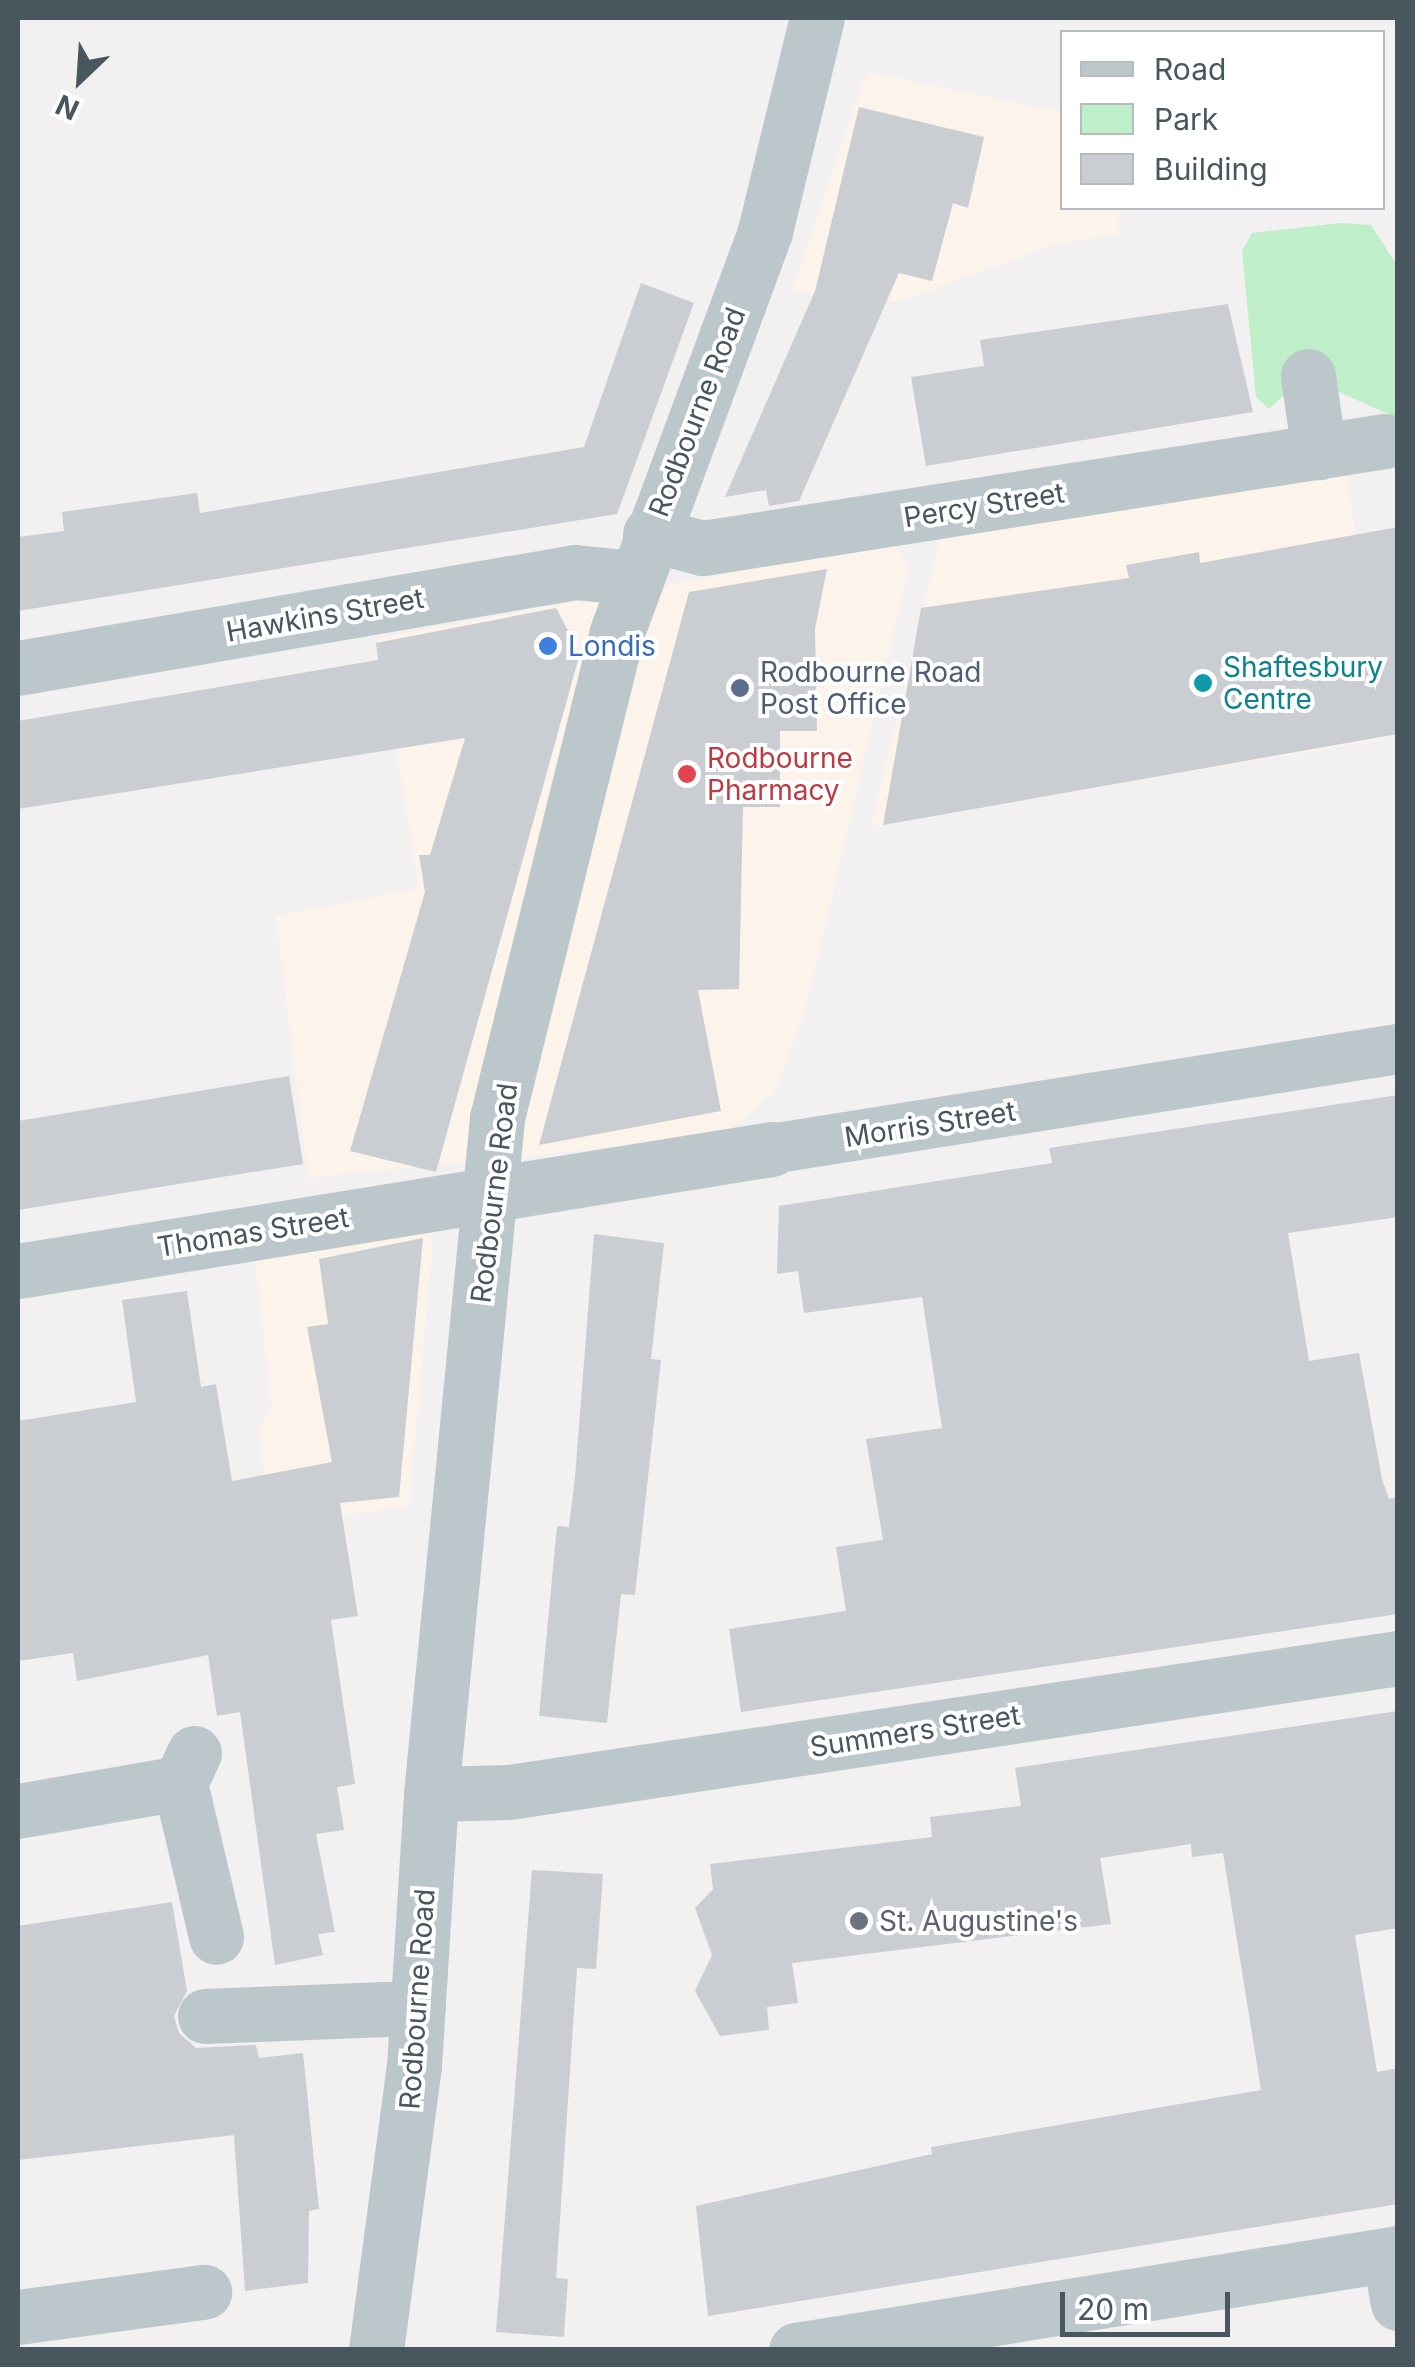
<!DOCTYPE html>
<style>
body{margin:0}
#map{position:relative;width:1415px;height:2367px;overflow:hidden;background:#f2f0f0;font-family:Inter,sans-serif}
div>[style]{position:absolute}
.commercial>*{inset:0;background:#fcf3ea}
.green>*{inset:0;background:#bfefc9}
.building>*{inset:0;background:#caced2}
.pedestrian>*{height:50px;margin:-25px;padding:0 25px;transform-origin:25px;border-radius:25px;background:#bcc7cc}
.minor>*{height:55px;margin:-27.5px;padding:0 27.5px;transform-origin:27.5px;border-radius:27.5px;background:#bcc7cc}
.tertiary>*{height:55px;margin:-27.5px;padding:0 27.5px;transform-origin:27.5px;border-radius:27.5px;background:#bcc7cc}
.dots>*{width:28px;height:28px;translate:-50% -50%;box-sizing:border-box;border:5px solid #fff;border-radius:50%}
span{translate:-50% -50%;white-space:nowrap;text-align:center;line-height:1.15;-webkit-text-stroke:8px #fff;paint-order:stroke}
.street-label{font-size:28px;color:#48575d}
.shop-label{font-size:28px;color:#366cbe}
.left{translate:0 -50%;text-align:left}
.culture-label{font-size:28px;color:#0d838f}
.service-label{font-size:28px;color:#4e5e75}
.health-label{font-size:28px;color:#be3a42}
.worship-label{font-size:28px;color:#5b616d}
.frame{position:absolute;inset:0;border:20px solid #48575d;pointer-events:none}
.legend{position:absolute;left:1060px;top:30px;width:325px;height:180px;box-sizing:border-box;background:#fff;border:2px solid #b6bcbe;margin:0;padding:12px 18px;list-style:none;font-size:30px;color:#48575d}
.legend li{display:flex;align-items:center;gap:20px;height:50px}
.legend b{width:50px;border:2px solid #b6bcbe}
.north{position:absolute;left:30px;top:30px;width:100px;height:100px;-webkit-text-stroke:8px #fff;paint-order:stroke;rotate:205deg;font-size:28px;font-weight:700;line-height:40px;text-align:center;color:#48575d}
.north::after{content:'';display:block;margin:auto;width:35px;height:45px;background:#48575d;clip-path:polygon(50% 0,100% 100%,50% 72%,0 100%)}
.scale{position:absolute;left:1060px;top:2292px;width:170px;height:45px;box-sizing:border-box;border:5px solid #48575d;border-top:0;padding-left:12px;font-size:30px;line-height:35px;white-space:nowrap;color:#48575d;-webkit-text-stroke:8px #fff;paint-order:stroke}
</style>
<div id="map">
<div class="commercial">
<i style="clip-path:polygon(867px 72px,1062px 112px,1062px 208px,1119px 208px,1119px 234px,1056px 244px,898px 302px,791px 292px)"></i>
<i style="clip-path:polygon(1346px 474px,1389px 738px,871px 826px,940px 538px)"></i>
<i style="clip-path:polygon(895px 543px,909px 568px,805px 1012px,774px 1094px,721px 1136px,308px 1178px,276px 916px,419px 888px,378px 638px)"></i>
<i style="clip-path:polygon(434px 1231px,409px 1507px,269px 1523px,259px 1427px,272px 1410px,255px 1261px)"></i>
</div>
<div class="green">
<i style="clip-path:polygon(1341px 223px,1371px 225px,1397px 265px,1397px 418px,1333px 389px,1285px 394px,1269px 409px,1256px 397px,1242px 251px,1252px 233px)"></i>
</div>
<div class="building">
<i style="clip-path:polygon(859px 107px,984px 137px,968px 208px,953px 203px,932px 281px,899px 273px,799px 501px,769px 506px,766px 490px,725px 497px,815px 291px)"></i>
<i style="clip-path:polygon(641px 283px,694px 303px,617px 514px,18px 611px,18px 537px,64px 531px,62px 512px,197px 493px,200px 513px,584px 447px)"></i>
<i style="clip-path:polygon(1228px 304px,1253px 412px,926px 466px,911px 377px,984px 366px,980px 340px)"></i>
<i style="clip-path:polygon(1398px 527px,1398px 734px,883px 825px,921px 608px,1129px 578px,1126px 565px,1199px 552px,1200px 563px)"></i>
<i style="clip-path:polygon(827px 569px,815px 629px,817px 731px,780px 731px,780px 807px,743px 807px,739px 989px,698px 990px,721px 1111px,539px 1145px,689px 592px)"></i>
<i style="clip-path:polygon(556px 608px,580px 653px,436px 1172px,350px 1151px,425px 892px,419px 855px,430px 855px,465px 738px,18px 809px,18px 721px,378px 660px,376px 643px)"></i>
<i style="clip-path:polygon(289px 1076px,303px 1164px,18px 1210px,18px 1121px)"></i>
<i style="clip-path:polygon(1398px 1095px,1398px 1217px,1288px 1233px,1309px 1361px,1359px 1353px,1382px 1479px,1389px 1499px,1398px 1497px,1398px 1614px,741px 1712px,729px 1629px,846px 1611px,836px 1547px,883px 1540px,866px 1439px,942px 1428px,922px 1297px,804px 1313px,798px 1271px,777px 1274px,779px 1206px,1052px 1163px,1049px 1148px)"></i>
<i style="clip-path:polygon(594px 1234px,664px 1243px,651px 1359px,661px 1360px,635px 1595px,621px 1594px,607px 1723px,539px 1716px,557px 1526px,569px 1527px,575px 1477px)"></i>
<i style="clip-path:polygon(423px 1238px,399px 1497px,340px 1503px,358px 1616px,331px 1620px,355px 1784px,337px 1787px,344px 1830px,316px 1834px,335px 1932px,318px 1934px,323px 1955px,275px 1965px,240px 1712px,217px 1716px,208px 1655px,77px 1681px,73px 1653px,18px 1661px,18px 1421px,136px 1402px,122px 1300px,187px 1291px,201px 1387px,216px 1384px,232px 1481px,332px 1462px,307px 1327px,328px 1324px,319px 1259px)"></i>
<i style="clip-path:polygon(1398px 1711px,1398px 1928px,1355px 1935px,1377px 2072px,1398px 2068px,1398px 2204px,708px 2316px,696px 2206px,932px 2154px,931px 2147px,1261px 2090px,1223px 1853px,1192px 1857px,1191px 1844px,1100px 1858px,1111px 1924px,792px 1963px,798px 2003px,767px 2007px,769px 2030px,720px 2036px,695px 1991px,712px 1955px,695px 1908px,713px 1889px,710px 1864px,932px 1837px,930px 1817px,1021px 1806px,1015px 1768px)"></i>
<i style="clip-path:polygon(532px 1870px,603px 1874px,596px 1969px,577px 1968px,556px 2278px,568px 2279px,564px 2337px,496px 2332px)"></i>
<i style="clip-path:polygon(172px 1902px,187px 1991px,174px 2016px,179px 2033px,196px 2048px,256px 2045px,259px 2058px,303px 2053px,319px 2209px,309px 2211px,308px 2283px,245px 2291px,234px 2135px,18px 2160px,18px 1926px)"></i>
</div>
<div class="pedestrian">
<i style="left:771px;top:1149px;width:635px;rotate:-9.06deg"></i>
</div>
<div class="minor">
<i style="left:1308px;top:376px;width:77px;rotate:81.8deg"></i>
<i style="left:650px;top:534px;width:55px;rotate:14.8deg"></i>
<i style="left:703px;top:548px;width:690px;rotate:-8.92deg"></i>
<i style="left:18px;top:668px;width:565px;rotate:-9.78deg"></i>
<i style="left:575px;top:572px;width:58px;rotate:5.9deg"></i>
<i style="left:18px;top:1271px;width:763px;rotate:-9.2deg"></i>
<i style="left:194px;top:1753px;width:33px;rotate:115deg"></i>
<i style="left:180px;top:1783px;width:158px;rotate:76.8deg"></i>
<i style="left:431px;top:1794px;width:78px;rotate:-1.5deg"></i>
<i style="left:509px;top:1792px;width:899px;rotate:-8.57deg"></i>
<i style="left:18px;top:1811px;width:164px;rotate:-9.8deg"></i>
<i style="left:205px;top:2016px;width:213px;rotate:-2.2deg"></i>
<i style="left:1389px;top:2255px;width:49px;rotate:79.4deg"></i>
<i style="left:18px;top:2317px;width:188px;rotate:-7.7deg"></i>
<i style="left:796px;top:2350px;width:610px;rotate:-9.15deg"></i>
</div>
<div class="tertiary">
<i style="left:376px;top:2350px;width:287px;rotate:-82.4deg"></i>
<i style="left:414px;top:2066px;width:273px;rotate:-86.4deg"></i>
<i style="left:431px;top:1794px;width:679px;rotate:-84.42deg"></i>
<i style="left:497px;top:1118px;width:501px;rotate:-76.13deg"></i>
<i style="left:617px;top:632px;width:427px;rotate:-69.7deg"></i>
<i style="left:765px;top:231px;width:219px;rotate:-76.3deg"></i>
</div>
<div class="dots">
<i style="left:548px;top:646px;background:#3f7fe0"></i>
<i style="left:1203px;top:683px;background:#0f9aa8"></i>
<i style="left:740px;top:688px;background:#5c6f8a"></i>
<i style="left:687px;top:774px;background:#e0444e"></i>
<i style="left:859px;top:1921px;background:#6b7280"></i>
</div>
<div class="street-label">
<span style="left:697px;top:412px;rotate:-69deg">Rodbourne Road</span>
<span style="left:984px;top:505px;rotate:-9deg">Percy Street</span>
<span style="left:325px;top:615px;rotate:-10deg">Hawkins Street</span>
<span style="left:930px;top:1124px;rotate:-9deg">Morris Street</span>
<span style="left:494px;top:1193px;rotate:-83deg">Rodbourne Road</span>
<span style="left:253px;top:1232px;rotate:-9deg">Thomas Street</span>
<span style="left:915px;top:1731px;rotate:-9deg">Summers Street</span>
<span style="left:417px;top:1999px;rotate:-86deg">Rodbourne Road</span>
</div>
<div class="shop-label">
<span class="left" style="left:568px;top:646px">Londis</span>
</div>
<div class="culture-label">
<span class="left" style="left:1223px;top:683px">Shaftesbury<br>Centre</span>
</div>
<div class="service-label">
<span class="left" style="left:760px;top:688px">Rodbourne Road<br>Post Office</span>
</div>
<div class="health-label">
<span class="left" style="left:707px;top:774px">Rodbourne<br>Pharmacy</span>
</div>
<div class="worship-label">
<span class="left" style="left:879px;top:1921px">St. Augustine's</span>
</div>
<div class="frame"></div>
<ul class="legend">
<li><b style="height:12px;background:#bcc7cc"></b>Road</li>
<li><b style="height:28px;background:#bfefc9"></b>Park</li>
<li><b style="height:28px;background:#caced2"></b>Building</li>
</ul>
<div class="north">N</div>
<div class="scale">20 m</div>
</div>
